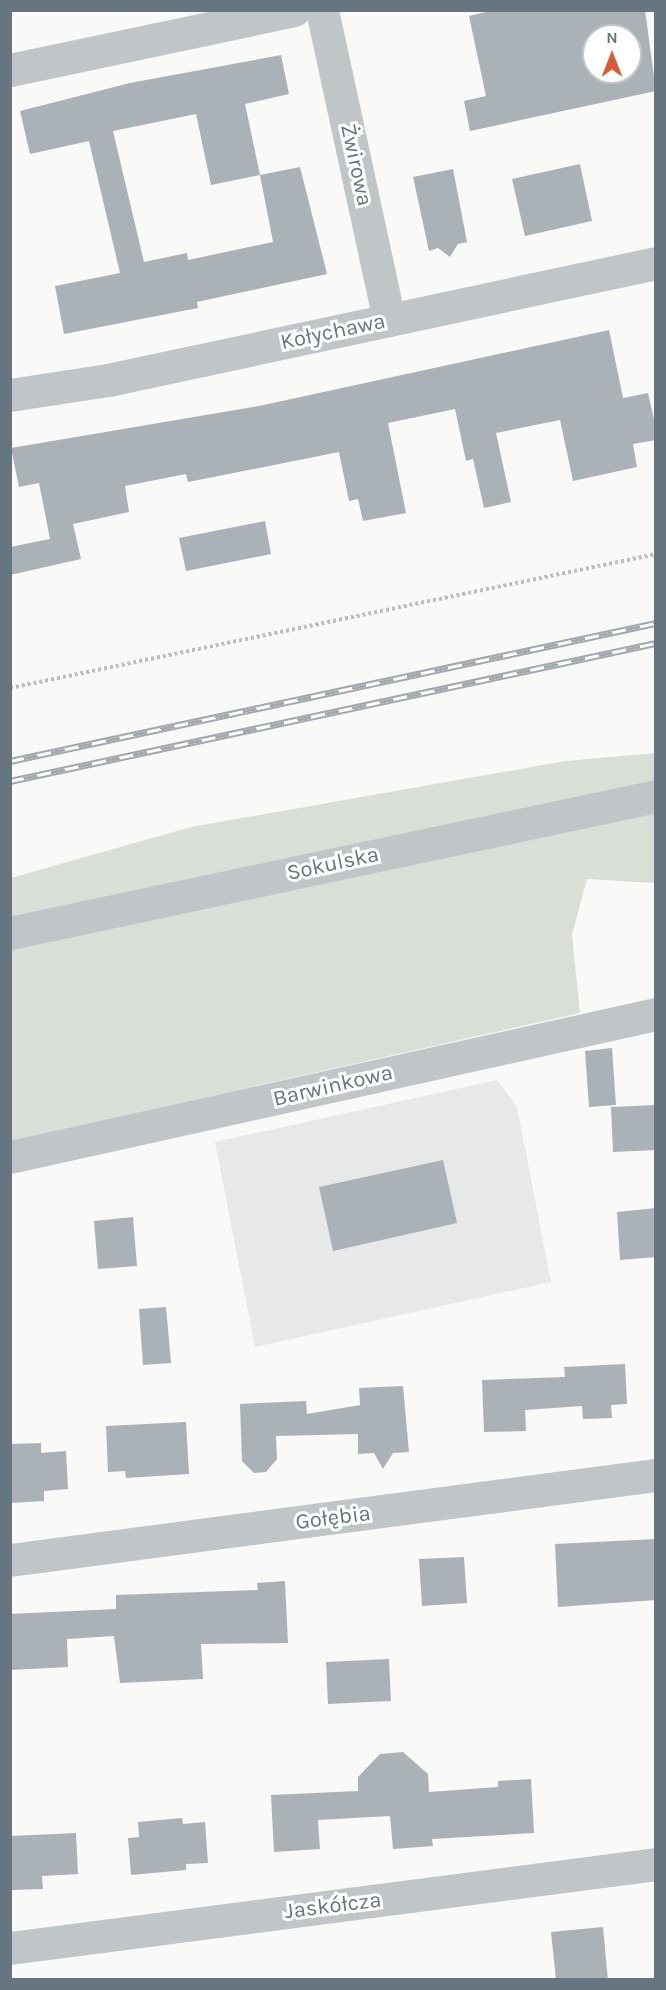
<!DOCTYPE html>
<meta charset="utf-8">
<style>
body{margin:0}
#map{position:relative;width:666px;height:1990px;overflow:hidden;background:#f9f9f7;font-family:Karla,sans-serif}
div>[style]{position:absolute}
.built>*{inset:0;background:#e7e8e8}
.green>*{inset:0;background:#d9ded6}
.building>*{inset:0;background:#aab2b7}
.path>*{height:4px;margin-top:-2px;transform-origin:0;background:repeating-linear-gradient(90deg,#bbbec0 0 3px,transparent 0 6px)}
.minor>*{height:33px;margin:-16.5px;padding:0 16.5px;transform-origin:16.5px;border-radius:16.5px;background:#c0c5c8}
.rail>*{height:7px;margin-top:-3.5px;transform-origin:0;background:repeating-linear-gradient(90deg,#fff 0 14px,#a2a9ae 0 28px);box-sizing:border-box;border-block:2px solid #a2a9ae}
span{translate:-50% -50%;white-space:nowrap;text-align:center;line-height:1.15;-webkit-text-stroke:6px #fff;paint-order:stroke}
.street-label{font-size:22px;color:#667580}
.frame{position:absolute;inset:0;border:12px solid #667580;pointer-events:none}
.north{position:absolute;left:582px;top:24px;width:60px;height:60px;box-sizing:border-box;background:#fff;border:2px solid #c2c8cc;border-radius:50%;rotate:0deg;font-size:16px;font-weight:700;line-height:24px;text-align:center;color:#667580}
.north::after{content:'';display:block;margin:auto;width:21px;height:27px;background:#db5935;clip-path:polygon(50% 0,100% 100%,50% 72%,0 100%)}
</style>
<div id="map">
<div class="built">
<i style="clip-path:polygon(497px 1080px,517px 1107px,551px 1282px,255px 1347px,215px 1142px)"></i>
</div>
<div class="green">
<i style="clip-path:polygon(655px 753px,655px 883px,587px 879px,572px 935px,580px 1013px,11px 1141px,11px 878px,191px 827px,566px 761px)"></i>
</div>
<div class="building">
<i style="clip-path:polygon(evenodd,494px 10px,645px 10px,656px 91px,470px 131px,464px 101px,486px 96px,469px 16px,494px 10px,594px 36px,630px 36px,630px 72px,594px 72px,594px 36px)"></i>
<i style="clip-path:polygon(evenodd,281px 55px,289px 94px,245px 104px,260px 175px,300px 167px,327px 274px,197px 302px,198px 308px,64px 334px,55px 286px,120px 273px,89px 141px,30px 154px,20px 111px,130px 83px,281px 55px,196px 114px,211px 185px,260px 175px,273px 242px,188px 260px,187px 253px,144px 262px,113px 131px,196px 114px)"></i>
<i style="clip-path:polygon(580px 164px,592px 221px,525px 236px,512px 179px)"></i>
<i style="clip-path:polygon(453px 169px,467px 242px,458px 244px,450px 257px,438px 248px,429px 251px,413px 177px)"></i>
<i style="clip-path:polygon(609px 330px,623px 398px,648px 393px,656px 428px,656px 440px,633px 444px,637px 467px,573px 481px,560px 420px,496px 433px,511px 502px,484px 508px,473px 459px,466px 461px,455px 409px,388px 423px,406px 513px,363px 521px,358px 499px,349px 501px,339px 452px,188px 482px,186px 474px,125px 486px,129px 512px,73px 524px,81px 559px,10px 575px,10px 547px,50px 539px,39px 483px,19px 487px,11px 448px,259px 406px)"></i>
<i style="clip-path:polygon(265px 521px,271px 554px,186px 571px,179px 538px)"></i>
<i style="clip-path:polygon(612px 1048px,616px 1105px,589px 1107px,585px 1051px)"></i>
<i style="clip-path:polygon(656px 1105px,656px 1150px,613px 1152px,611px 1107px)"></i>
<i style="clip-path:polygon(443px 1160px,457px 1223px,333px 1251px,319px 1187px)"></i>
<i style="clip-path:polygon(656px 1208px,656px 1257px,620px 1260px,617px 1212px)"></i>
<i style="clip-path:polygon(133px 1217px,137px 1266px,98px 1269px,94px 1221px)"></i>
<i style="clip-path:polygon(166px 1307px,171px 1363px,143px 1365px,139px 1309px)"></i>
<i style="clip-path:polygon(625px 1364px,627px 1404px,611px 1405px,612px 1418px,583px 1419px,582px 1406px,525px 1410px,526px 1431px,484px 1432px,482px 1380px,565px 1377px,564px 1367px)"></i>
<i style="clip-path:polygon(403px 1386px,409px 1452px,393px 1453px,383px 1469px,374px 1453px,358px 1454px,358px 1434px,276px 1436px,277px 1459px,266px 1472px,254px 1473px,242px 1461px,240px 1404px,306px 1401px,307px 1414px,360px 1405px,359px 1388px)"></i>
<i style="clip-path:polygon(186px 1422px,189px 1474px,126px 1478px,125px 1471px,108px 1472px,106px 1426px)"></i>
<i style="clip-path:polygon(41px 1443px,41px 1453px,66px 1451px,68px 1489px,44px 1491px,44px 1501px,10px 1503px,10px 1444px)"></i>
<i style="clip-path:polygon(656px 1539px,656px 1600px,558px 1607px,555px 1544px)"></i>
<i style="clip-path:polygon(464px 1557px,467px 1603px,422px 1606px,419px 1559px)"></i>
<i style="clip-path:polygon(285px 1581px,288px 1643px,201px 1644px,203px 1679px,120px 1683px,114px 1636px,67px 1639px,68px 1667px,10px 1670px,10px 1614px,116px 1609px,116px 1595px,258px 1590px,257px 1583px)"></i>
<i style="clip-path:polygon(389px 1659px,391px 1701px,328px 1704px,326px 1662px)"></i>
<i style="clip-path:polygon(403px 1752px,428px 1774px,429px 1792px,498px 1787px,498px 1781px,531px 1779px,534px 1833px,432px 1839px,433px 1846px,393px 1849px,390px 1816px,318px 1820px,320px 1849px,274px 1852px,271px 1795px,358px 1791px,358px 1777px,380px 1754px)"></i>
<i style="clip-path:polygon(182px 1818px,183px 1824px,205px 1822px,208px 1863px,186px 1864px,186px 1870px,131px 1875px,128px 1838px,139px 1837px,138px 1822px)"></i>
<i style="clip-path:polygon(76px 1833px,78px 1874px,42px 1876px,43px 1889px,12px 1890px,10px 1836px)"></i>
<i style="clip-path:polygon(603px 1927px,608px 1980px,556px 1980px,551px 1932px)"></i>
</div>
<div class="path">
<i style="left:10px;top:688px;width:660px;rotate:-11.72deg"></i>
</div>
<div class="minor">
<i style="left:322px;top:10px;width:317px;rotate:77.8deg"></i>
<i style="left:10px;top:70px;width:290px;rotate:-11.9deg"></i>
<i style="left:10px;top:395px;width:99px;rotate:-8.7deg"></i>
<i style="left:108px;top:380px;width:560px;rotate:-12.05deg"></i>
<i style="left:10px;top:933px;width:660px;rotate:-11.97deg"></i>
<i style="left:10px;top:1157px;width:662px;rotate:-12.48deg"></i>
<i style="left:10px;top:1560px;width:652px;rotate:-7.5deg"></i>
<i style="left:10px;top:1948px;width:651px;rotate:-7.41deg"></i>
</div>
<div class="rail">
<i style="left:10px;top:761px;width:661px;rotate:-12.06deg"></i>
<i style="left:10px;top:781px;width:661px;rotate:-12.06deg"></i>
</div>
<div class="street-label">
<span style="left:356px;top:165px;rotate:78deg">Żwirowa</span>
<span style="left:333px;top:332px;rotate:-12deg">Kołychawa</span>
<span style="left:333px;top:864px;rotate:-12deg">Sokulska</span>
<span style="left:333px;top:1086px;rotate:-13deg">Barwinkowa</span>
<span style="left:333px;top:1518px;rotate:-7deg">Gołębia</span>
<span style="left:333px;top:1906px;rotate:-7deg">Jaskółcza</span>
</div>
<div class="frame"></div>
<div class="north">N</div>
</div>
